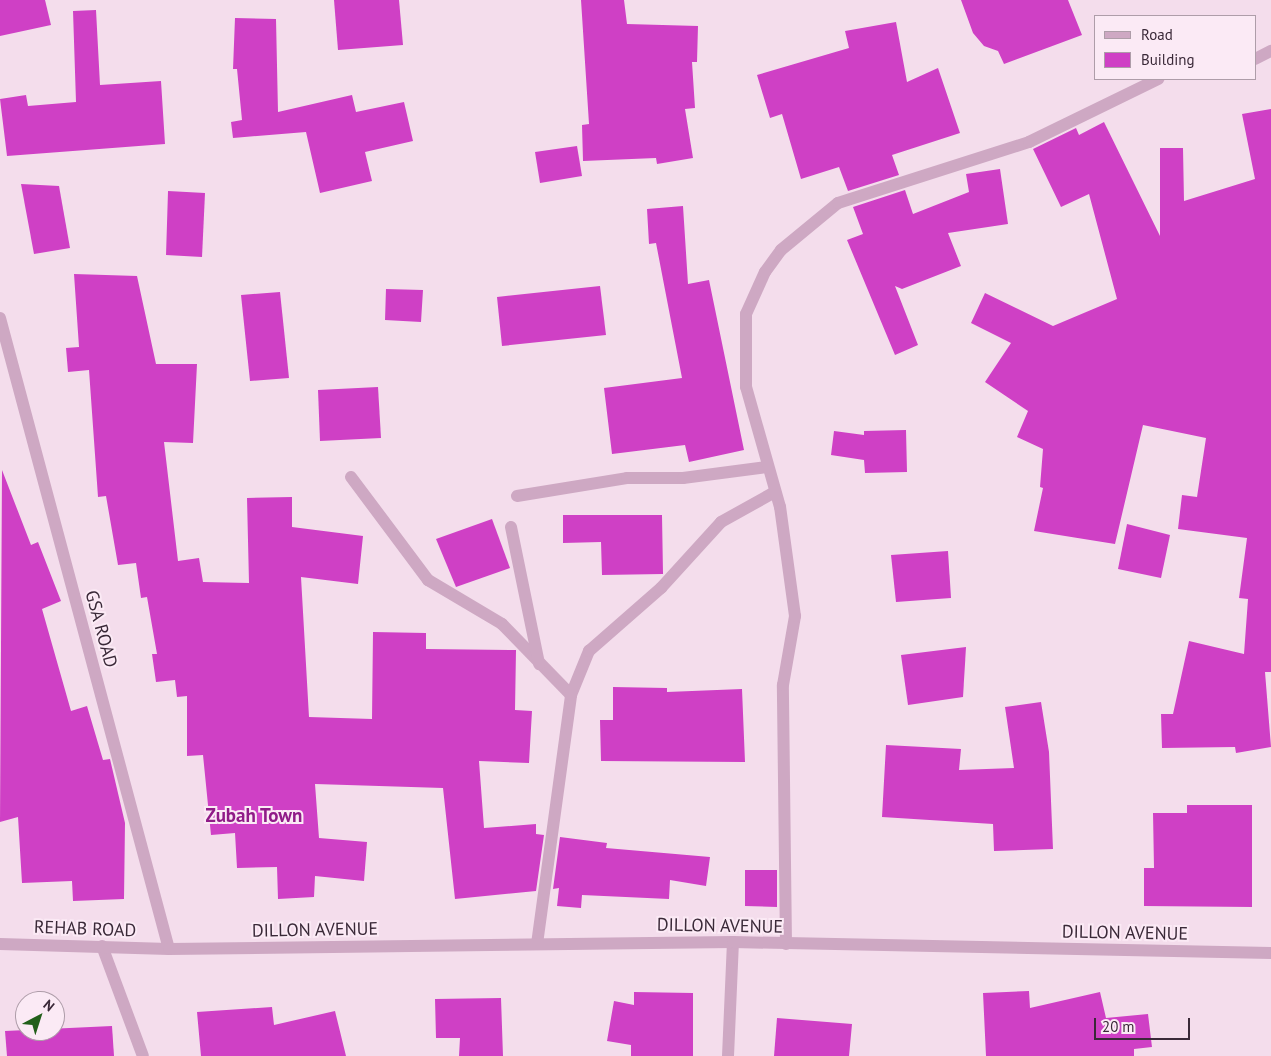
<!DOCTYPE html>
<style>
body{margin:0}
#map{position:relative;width:1271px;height:1056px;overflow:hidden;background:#f4ddec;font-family:"PT Sans",sans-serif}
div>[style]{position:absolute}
.building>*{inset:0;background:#cf40c5}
.minor>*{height:12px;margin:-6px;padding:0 6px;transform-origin:6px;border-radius:6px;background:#cea8c3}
.tertiary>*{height:12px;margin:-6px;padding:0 6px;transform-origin:6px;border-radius:6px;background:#cea8c3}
span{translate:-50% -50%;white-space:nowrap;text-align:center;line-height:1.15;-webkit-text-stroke:4px #fbeaf5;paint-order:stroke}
.street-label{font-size:18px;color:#3a2938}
.neighbourhood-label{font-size:19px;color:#901b88;font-weight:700}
.legend{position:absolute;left:1094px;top:15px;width:162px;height:65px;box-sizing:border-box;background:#fbeaf5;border:1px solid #ae9da9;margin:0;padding:6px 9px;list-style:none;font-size:15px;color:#3a2938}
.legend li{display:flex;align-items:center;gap:10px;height:25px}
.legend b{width:25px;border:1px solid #ae9da9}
.north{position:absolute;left:15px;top:991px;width:50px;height:50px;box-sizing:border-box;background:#fbeaf5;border:1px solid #ae9da9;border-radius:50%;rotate:40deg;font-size:14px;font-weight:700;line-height:20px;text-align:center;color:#3a2938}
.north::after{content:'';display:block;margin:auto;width:18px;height:22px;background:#225f1a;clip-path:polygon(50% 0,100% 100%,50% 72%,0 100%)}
.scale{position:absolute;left:1094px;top:1018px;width:96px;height:22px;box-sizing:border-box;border:2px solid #3a2938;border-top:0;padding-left:6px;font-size:15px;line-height:18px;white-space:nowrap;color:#3a2938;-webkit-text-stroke:4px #fbeaf5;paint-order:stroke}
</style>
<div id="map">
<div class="building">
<i style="clip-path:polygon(0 0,45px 0,51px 25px,0 36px)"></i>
<i style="clip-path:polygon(334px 0,399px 0,403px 45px,338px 50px)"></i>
<i style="clip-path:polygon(581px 0,624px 0,627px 24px,698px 26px,697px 62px,692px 62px,695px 108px,685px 109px,693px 158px,657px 164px,656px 158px,583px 161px,582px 125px,589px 124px)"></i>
<i style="clip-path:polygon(961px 0,1068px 0,1082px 35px,1004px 64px,998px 51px,984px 46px,973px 33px)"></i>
<i style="clip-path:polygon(96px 10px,100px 85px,161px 81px,165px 144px,7px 156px,0 99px,26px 95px,28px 106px,76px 102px,73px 11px)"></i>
<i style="clip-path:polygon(235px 18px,276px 19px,278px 112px,352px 95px,356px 112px,404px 102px,413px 141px,365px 152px,372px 181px,320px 193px,306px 132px,233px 138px,231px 122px,242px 120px,237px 69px,233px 69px)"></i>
<i style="clip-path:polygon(896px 22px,907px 82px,938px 68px,960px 133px,892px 155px,899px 175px,848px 191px,839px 167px,801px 179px,782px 114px,770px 118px,757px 75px,849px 48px,845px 31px)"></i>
<i style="clip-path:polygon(1271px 109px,1271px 672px,1265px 672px,1271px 747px,1236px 753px,1235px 747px,1162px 748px,1161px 714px,1173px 714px,1189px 641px,1244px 654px,1248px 599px,1239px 598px,1247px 538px,1178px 529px,1182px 495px,1197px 497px,1206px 438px,1143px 425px,1115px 544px,1034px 531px,1043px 488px,1040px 487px,1043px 449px,1017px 437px,1028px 411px,985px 382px,1011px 343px,971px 323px,985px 293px,1053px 326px,1117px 299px,1089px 194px,1061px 207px,1033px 149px,1076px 128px,1079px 135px,1104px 122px,1160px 236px,1160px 148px,1183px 148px,1184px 201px,1255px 179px,1242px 114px)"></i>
<i style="clip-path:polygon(577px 146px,582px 176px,540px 183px,535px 152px)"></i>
<i style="clip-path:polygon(1000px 169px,1008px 224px,948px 233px,961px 266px,902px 289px,895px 286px,918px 345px,895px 355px,847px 240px,863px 234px,853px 207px,905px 190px,913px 214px,969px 192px,966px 174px)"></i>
<i style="clip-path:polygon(21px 184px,59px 186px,70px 248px,34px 254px)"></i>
<i style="clip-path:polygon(168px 191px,205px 193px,202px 257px,166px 255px)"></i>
<i style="clip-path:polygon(683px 206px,688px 284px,709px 280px,744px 450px,689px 462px,685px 445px,612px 454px,604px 388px,682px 378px,656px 243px,649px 244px,647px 209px)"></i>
<i style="clip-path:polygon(74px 274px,137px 276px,156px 364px,197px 364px,193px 443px,164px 442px,178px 561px,199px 558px,203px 582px,249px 583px,247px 498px,292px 497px,292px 527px,363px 536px,358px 584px,301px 577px,309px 717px,372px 719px,373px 632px,426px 633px,426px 649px,516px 650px,515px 710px,532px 711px,529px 763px,479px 761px,484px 828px,536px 824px,536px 834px,544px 835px,536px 891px,455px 899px,443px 788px,315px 784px,319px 838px,367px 842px,364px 881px,315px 876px,314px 897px,278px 899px,277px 867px,237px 868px,235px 833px,211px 835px,203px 755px,187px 756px,187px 696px,177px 697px,175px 680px,156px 682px,152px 654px,157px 654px,147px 597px,141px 598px,136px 563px,118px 565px,106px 496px,98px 497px,89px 370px,68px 372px,66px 348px,79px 347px)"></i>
<i style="clip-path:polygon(600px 286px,606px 335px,502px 346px,497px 297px)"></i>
<i style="clip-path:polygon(386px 289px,423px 290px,421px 322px,385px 320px)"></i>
<i style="clip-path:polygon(280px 292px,289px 378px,250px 381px,241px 295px)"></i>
<i style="clip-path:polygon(378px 387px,381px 438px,320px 441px,318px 390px)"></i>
<i style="clip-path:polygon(906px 430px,907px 472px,865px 473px,864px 460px,831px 455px,834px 431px,864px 435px,864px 431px)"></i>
<i style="clip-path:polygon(2px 470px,31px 545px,38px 542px,61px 601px,42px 609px,71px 711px,87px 706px,103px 760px,110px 759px,125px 823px,124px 899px,73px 901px,72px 881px,22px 883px,18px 817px,0 822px)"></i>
<i style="clip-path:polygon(563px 515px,662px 515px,663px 574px,602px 575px,601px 542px,563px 543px)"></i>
<i style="clip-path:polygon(492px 519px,510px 568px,456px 587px,436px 539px)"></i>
<i style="clip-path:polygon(1127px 524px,1170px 535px,1161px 578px,1118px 569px)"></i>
<i style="clip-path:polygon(948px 551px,951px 598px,896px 602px,891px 555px)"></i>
<i style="clip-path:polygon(966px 647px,963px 697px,908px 705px,901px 655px)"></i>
<i style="clip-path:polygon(613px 687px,667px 688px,667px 692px,742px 689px,745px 762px,601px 761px,600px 720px,613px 720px)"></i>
<i style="clip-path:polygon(1041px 702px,1049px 752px,1053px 849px,994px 851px,993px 824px,882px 817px,886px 745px,961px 749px,959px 770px,1014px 768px,1005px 707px)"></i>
<i style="clip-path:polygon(1187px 805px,1252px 805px,1252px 907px,1144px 906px,1144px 868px,1154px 868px,1153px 813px,1187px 813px)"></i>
<i style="clip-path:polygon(560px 837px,607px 843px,606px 848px,710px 857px,706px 886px,670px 880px,669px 899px,582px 895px,581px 908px,557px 906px,559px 888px,553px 889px)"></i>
<i style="clip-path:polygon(745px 870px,777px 870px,777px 907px,745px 906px)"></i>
<i style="clip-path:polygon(1029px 991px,1030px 1008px,1100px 992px,1106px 1018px,1148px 1014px,1152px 1047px,1134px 1049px,1134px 1056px,986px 1056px,983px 993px)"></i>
<i style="clip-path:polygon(634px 992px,693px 993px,693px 1056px,631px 1056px,631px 1045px,607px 1041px,614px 1001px,634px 1005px)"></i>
<i style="clip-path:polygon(501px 998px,503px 1056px,459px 1056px,460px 1038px,436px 1038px,435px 999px)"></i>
<i style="clip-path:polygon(272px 1007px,274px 1025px,335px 1011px,346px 1056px,201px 1056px,197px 1012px)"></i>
<i style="clip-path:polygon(777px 1018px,852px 1024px,849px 1056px,774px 1056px)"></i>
<i style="clip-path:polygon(112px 1026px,114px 1056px,7px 1056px,5px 1031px)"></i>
</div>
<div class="minor">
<i style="left:1255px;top:59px;width:18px;rotate:-27deg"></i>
<i style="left:351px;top:477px;width:129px;rotate:53.2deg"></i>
<i style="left:428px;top:580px;width:86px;rotate:30.7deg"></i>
<i style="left:502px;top:624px;width:99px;rotate:45.8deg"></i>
<i style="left:517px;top:496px;width:111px;rotate:-9.3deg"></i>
<i style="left:627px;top:478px;width:56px"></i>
<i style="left:683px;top:478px;width:85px;rotate:-7.5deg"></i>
<i style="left:511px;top:527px;width:140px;rotate:78.4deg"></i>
<i style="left:537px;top:944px;width:251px;rotate:-82.2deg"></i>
<i style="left:571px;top:695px;width:48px;rotate:-67.8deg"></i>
<i style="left:589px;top:651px;width:96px;rotate:-41.2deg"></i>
<i style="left:661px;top:588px;width:89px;rotate:-47.7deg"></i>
<i style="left:721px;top:522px;width:62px;rotate:-29.1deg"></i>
<i style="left:786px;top:944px;width:259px;rotate:-90.7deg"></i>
<i style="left:783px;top:685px;width:70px;rotate:-80.1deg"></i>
<i style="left:795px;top:616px;width:110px;rotate:-97.8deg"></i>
<i style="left:780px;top:507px;width:125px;rotate:-105.8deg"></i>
<i style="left:746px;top:387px;width:73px;rotate:-90deg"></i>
<i style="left:746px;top:314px;width:46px;rotate:-65.7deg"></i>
<i style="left:765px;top:272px;width:27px;rotate:-54deg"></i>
<i style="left:781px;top:250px;width:74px;rotate:-39.5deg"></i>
<i style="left:838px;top:203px;width:201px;rotate:-17.7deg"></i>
<i style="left:1029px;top:142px;width:144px;rotate:-26deg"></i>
<i style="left:102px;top:946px;width:117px;rotate:69.6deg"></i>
<i style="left:728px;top:1056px;width:114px;rotate:-87.5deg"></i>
</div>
<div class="tertiary">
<i style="left:0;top:318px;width:653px;rotate:75.01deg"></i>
<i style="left:0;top:944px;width:169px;rotate:1.7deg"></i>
<i style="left:169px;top:949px;width:564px;rotate:-0.71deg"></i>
<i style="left:733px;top:942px;width:538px;rotate:1.17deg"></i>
</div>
<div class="street-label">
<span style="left:101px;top:629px;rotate:75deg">GSA ROAD</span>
<span style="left:720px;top:926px;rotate:1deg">DILLON AVENUE</span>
<span style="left:85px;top:929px;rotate:2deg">REHAB ROAD</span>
<span style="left:315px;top:930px;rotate:-1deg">DILLON AVENUE</span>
<span style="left:1125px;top:933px;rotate:1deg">DILLON AVENUE</span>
</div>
<div class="neighbourhood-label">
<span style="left:254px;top:816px">Zubah Town</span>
</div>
<ul class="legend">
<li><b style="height:6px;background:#cea8c3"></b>Road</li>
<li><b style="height:14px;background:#cf40c5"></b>Building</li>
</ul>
<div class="north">N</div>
<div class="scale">20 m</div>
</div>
